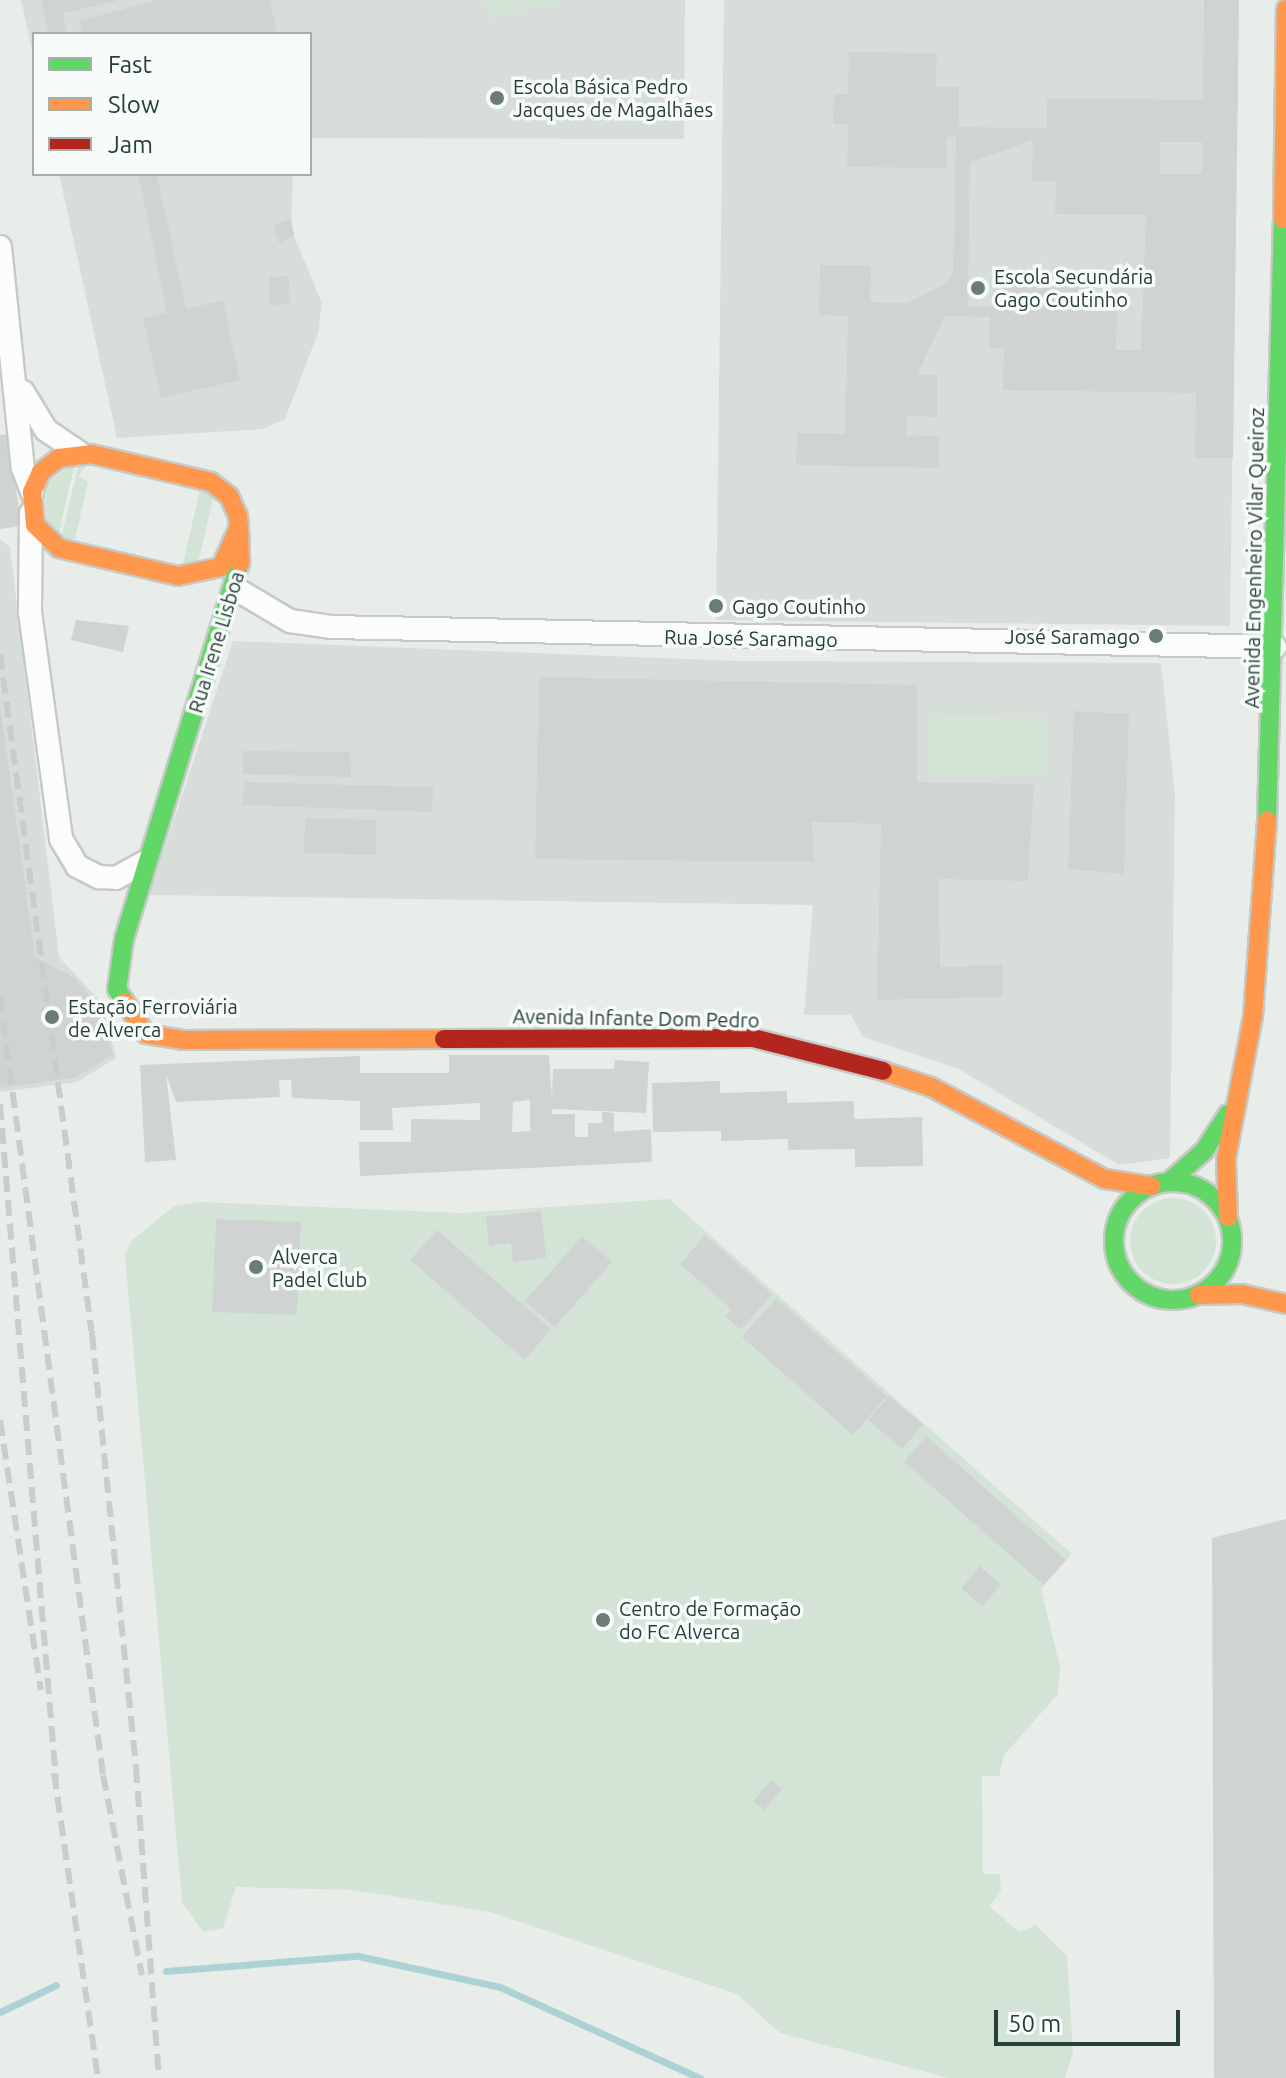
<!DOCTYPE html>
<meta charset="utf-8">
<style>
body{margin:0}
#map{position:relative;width:1286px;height:2078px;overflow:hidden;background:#e8edea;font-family:Ubuntu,sans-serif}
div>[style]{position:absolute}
.built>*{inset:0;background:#d7deda}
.green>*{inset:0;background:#d3e4d7}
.round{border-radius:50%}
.stream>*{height:7px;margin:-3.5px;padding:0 3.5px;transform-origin:3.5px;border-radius:3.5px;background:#add2d6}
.building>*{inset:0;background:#cfd4d2}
.roads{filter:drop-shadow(2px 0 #c5cac7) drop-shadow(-2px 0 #c5cac7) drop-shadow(0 2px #c5cac7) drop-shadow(0 -2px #c5cac7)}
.street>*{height:22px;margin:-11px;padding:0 11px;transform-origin:11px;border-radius:11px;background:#fcfcfc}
.fast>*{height:18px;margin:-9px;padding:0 9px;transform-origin:9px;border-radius:9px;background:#63d668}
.fast>.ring{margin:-9px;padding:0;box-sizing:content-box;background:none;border:18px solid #63d668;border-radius:50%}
.slow>*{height:18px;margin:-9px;padding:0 9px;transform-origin:9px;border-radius:9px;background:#ff974d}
.jam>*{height:18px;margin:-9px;padding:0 9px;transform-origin:9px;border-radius:9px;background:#b3261e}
.rail>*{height:6px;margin-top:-3px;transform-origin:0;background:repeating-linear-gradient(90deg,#c9cdcb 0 16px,transparent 0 24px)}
.dots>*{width:22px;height:22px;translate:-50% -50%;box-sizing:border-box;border:4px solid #f7fbf9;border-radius:50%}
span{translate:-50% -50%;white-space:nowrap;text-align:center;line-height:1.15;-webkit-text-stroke:7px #f7fbf9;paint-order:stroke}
.poi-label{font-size:20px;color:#263f38}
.left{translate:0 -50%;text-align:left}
.right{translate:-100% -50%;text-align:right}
.street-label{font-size:20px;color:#263f38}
.legend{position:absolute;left:32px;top:32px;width:280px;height:144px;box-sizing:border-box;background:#f7fbf9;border:2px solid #a3b0ac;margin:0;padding:10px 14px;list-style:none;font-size:24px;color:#263f38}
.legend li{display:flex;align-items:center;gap:16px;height:40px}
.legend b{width:40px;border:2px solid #a3b0ac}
.scale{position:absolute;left:994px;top:2010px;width:186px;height:36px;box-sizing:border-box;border:4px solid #263f38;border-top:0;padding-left:10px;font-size:24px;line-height:28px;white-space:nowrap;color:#263f38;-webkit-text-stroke:6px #f7fbf9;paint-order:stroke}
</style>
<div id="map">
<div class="built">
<i style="clip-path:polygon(21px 0,685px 0,684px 139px,310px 138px,310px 34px,34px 34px,34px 59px)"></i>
<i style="clip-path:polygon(724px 0,1239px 0,1230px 626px,716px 620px)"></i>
<i style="clip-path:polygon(59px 174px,293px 174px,291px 229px,322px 303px,318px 333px,285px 419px,263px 429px,117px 438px)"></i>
<i style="clip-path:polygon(0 539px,10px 547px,59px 957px,102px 1003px,116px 1058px,77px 1082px,0 1092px)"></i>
<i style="clip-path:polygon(233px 641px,737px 661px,1161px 663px,1175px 794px,1170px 1158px,1119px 1165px,959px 1069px,863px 1037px,851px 1015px,804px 1015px,813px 905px,149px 895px)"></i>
</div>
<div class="green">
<i style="clip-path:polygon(485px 0,568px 0,489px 19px)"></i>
<i style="clip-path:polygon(75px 463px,58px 537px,46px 525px,45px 484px)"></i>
<i style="clip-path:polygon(79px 463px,89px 463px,78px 476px,88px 482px,75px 539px,61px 539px)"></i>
<i style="clip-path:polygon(200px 489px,214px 495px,197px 567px,182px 568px)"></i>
<i style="clip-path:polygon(928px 715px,1046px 718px,1046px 777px,927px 773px)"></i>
<i class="round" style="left:1130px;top:1198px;width:86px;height:86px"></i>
<i style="clip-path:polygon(669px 1199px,1072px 1554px,1041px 1588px,1060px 1667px,1058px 1694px,1004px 1755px,999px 1776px,982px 1776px,983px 1874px,1000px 1874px,1001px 1892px,989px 1906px,1019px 1932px,1036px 1925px,1067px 1956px,1073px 2052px,1065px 2078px,949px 2078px,780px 2033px,737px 1994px,490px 1912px,354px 1890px,236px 1887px,223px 1928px,203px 1932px,182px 1902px,125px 1256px,131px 1241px,174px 1206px,201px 1202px,460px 1213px)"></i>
</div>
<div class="stream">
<i style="left:166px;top:1971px;width:193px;rotate:-4.5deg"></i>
<i style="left:358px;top:1956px;width:145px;rotate:12.3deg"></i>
<i style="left:500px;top:1987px;width:220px;rotate:24.5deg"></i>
<i style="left:0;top:2012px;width:62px;rotate:-25.7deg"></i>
</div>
<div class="building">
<i style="clip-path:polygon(41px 0,116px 0,116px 1px,63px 13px,67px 34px,48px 34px)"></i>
<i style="clip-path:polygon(157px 0,270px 0,277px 34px,82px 34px,79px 21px)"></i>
<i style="clip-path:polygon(evenodd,1204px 0,1239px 0,1233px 458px,1195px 458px,1196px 393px,1003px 390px,1004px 348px,990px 348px,990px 317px,945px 316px,917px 375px,937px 375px,937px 417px,907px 416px,906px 435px,939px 436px,939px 468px,796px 465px,797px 433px,845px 434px,848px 316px,819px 315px,820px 265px,871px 266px,870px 302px,907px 303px,948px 282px,953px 273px,956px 137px,947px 137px,946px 168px,847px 167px,848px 124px,833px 124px,834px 94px,848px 94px,849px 52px,937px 53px,936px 87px,959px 87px,959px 127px,1047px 128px,1047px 98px,1203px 100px,1204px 0,1033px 140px,1032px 181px,1056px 182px,1055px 214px,1146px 215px,1141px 350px,1116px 350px,1117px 309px,1094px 309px,1095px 275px,1004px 274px,1004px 306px,968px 307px,970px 162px,1033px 140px,1204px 0,1160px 142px,1202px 142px,1202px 174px,1160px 174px,1160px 142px)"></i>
<i style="clip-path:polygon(138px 174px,157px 174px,186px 309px,223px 300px,240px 380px,161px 398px,143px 318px,167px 313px)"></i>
<i style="clip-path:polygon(291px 219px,294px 236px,279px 243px,273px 226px)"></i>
<i style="clip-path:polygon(289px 276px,290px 304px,270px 305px,270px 277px)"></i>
<i style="clip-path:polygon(9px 434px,21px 526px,0 529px,0 435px)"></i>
<i style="clip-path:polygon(76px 620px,129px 626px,123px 652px,71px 640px)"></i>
<i style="clip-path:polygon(539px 677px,917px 685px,917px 782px,1034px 784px,1028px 881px,939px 879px,940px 967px,1002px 965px,1002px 997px,877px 1000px,881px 824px,812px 822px,814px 862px,535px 859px)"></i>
<i style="clip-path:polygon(0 705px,35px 957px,75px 978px,100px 1008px,113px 1055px,75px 1078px,0 1088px)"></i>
<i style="clip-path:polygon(1074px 711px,1129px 714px,1124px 874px,1068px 869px)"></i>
<i style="clip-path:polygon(243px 751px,350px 752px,351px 777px,243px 774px)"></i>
<i style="clip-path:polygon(245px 782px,433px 787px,432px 812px,242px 805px)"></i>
<i style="clip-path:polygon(306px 818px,376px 820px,376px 855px,303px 853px)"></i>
<i style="clip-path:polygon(evenodd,449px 1055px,549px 1055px,552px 1100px,553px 1069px,614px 1069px,615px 1060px,649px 1062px,646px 1113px,552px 1109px,552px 1114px,575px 1114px,575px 1137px,588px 1137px,588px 1123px,602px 1123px,602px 1112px,614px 1113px,614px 1132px,651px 1129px,652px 1162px,360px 1176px,359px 1142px,411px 1142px,411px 1119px,480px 1120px,480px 1103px,392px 1108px,393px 1130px,360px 1130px,360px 1101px,292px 1098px,291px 1080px,279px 1080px,280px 1097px,176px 1102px,166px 1074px,176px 1160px,145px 1162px,140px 1065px,360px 1056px,360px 1073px,449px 1073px,449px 1055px,530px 1100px,530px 1131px,512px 1132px,513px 1102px,530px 1100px)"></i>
<i style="clip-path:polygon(720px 1081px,720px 1093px,787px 1091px,787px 1103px,854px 1101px,854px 1119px,922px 1117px,923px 1166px,855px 1167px,855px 1149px,788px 1150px,788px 1139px,721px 1141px,721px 1131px,653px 1132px,652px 1083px)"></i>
<i style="clip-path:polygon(541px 1211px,546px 1258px,513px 1262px,511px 1243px,489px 1246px,486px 1217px)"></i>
<i style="clip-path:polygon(216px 1219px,301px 1222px,297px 1315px,212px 1312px)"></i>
<i style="clip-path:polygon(437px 1230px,551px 1329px,525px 1360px,410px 1260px)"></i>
<i style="clip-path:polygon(705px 1235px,772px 1294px,741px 1330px,725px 1316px,731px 1309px,680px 1264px)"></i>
<i style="clip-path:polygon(582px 1236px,612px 1262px,555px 1327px,525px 1301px)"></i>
<i style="clip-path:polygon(776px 1298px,887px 1396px,853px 1435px,742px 1337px)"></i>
<i style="clip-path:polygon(889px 1396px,923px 1425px,902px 1449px,868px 1420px)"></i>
<i style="clip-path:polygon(926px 1436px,1066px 1560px,1044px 1585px,904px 1462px)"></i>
<i style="clip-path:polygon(1286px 1519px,1286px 2078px,1214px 2078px,1212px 1538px)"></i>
<i style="clip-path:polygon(980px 1566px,1001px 1585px,982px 1606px,961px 1588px)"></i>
<i style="clip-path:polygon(771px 1780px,782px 1789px,764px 1810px,753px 1801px)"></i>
</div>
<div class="roads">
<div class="street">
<i style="left:0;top:247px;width:222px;rotate:84.1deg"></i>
<i style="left:23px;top:468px;width:26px;rotate:69deg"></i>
<i style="left:23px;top:392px;width:44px;rotate:58.8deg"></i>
<i style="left:46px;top:430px;width:41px;rotate:34.1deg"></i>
<i style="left:31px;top:513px;width:99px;rotate:90.6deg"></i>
<i style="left:30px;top:612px;width:229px;rotate:82.2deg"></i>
<i style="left:61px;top:839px;width:31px;rotate:59deg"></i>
<i style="left:77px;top:866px;width:25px;rotate:27deg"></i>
<i style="left:99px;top:877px;width:17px;rotate:3deg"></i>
<i style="left:116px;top:878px;width:33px;rotate:-29deg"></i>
<i style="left:236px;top:589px;width:63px;rotate:30.7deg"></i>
<i style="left:290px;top:621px;width:41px;rotate:8.3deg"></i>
<i style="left:331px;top:627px;width:944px;rotate:1.21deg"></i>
</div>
<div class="fast">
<i style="left:1267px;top:820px;width:601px;rotate:-88.48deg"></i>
<i style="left:125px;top:1002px;width:15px;rotate:-122deg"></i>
<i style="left:117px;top:989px;width:50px;rotate:-82deg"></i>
<i style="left:124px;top:939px;width:393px;rotate:-72.9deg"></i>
<i class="ring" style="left:1114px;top:1182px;width:100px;height:100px"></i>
<i style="left:1169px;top:1182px;width:47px;rotate:-41.5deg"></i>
<i style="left:1204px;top:1151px;width:44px;rotate:-57deg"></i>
</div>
<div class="slow">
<i style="left:1283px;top:219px;width:210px;rotate:-89.2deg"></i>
<i style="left:239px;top:527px;width:44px;rotate:114.2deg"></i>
<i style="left:221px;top:567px;width:44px;rotate:168.2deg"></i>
<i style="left:178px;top:576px;width:122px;rotate:-166.8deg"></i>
<i style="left:59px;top:548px;width:33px;rotate:-136deg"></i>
<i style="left:35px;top:525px;width:33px;rotate:-95deg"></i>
<i style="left:32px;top:492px;width:22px;rotate:-66deg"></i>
<i style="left:41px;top:472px;width:23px;rotate:-38deg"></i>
<i style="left:59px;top:458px;width:32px;rotate:-7deg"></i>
<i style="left:91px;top:454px;width:123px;rotate:13.1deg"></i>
<i style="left:211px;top:482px;width:23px;rotate:38deg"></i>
<i style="left:229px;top:496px;width:22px;rotate:66deg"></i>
<i style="left:238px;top:516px;width:11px;rotate:85deg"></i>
<i style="left:239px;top:527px;width:36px;rotate:88deg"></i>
<i style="left:125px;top:1002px;width:38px;rotate:57deg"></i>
<i style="left:146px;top:1034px;width:36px;rotate:9deg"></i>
<i style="left:182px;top:1040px;width:262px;rotate:-0.2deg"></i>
<i style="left:883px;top:1071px;width:51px;rotate:18.4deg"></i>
<i style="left:931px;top:1087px;width:197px;rotate:27.9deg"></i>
<i style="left:1105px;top:1179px;width:47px;rotate:8.7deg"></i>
<i style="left:1228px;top:1217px;width:58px;rotate:-92deg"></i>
<i style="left:1226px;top:1159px;width:146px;rotate:-79.3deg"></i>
<i style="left:1253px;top:1016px;width:196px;rotate:-85.9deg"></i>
<i style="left:1199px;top:1295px;width:43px;rotate:-1.3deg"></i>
<i style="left:1242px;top:1294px;width:45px;rotate:12.8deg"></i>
</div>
<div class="jam">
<i style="left:444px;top:1039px;width:309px;rotate:-0.2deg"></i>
<i style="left:753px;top:1038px;width:134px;rotate:14.2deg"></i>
</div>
</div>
<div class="rail">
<i style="left:0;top:654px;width:686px;rotate:82.3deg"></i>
<i style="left:92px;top:1334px;width:435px;rotate:84.2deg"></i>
<i style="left:136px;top:1767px;width:312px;rotate:85.8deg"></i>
<i style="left:0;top:997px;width:785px;rotate:82.46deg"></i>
<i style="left:103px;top:1775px;width:204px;rotate:79deg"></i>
<i style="left:0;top:1104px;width:679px;rotate:85.27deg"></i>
<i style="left:0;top:1420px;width:273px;rotate:81.4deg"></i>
<i style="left:54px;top:1773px;width:308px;rotate:81.8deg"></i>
</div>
<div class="dots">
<i style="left:497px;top:98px;background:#6a7c76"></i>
<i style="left:978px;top:288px;background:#6a7c76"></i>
<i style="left:716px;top:606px;background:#6a7c76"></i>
<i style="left:1156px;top:636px;background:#6a7c76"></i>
<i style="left:52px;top:1017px;background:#6a7c76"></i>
<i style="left:256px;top:1267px;background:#6a7c76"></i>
<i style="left:603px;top:1620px;background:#6a7c76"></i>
</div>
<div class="poi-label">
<span class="left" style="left:513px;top:98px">Escola Básica Pedro<br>Jacques de Magalhães</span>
<span class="left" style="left:994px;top:288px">Escola Secundária<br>Gago Coutinho</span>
<span class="left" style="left:732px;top:606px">Gago Coutinho</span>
<span class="right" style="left:1140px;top:636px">José Saramago</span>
<span class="left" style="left:68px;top:1018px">Estação Ferroviária<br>de Alverca</span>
<span class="left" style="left:272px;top:1268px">Alverca<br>Padel Club</span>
<span class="left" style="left:619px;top:1620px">Centro de Formação<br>do FC Alverca</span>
</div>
<div class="street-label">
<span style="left:1254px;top:558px;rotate:-89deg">Avenida Engenheiro Vilar Queiroz</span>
<span style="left:751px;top:638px;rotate:1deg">Rua José Saramago</span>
<span style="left:216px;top:642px;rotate:-73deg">Rua Irene Lisboa</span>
<span style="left:636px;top:1018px;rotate:1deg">Avenida Infante Dom Pedro</span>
</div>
<ul class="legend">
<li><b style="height:10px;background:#63d668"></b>Fast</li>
<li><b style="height:10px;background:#ff974d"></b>Slow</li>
<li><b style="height:10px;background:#b3261e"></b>Jam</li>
</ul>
<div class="scale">50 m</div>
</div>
